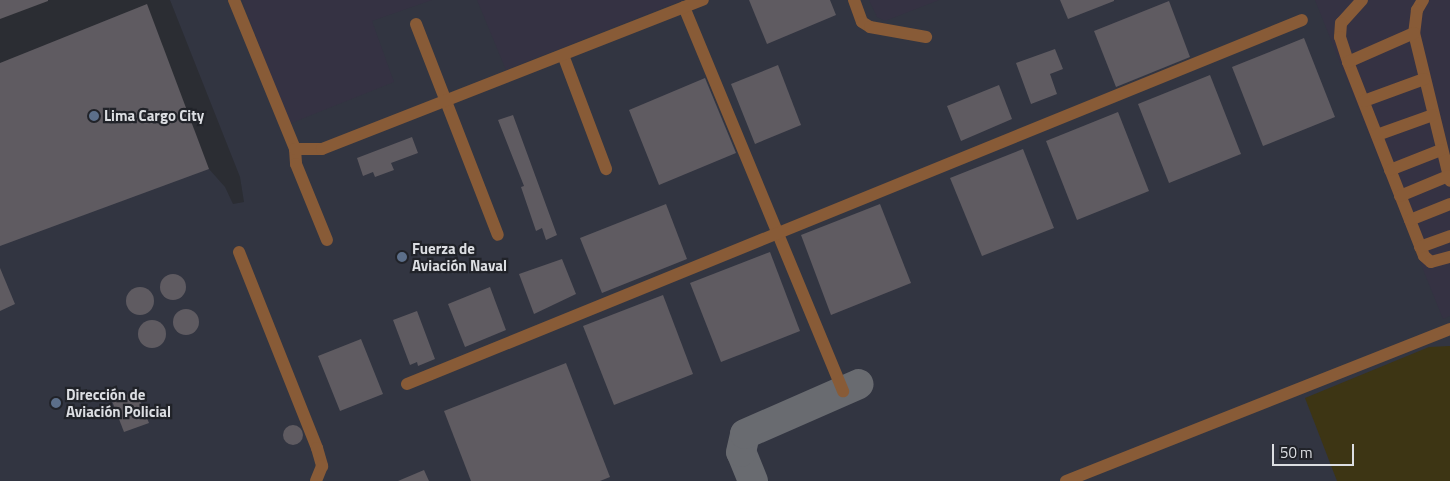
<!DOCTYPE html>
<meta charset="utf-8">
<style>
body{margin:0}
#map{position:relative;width:1450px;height:481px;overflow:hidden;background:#2b2d33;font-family:"Titillium Web",sans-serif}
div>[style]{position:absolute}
.built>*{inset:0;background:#323541}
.industrial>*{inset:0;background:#353243}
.sand>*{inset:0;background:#3d3514}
.taxiway>*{height:30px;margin:-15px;padding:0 15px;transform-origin:15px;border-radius:15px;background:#696b70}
.building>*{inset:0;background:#5f5b61}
.round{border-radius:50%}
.minor>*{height:12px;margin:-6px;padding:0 6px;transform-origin:6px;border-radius:6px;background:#885b37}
.dots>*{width:14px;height:14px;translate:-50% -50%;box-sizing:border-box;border:2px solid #212329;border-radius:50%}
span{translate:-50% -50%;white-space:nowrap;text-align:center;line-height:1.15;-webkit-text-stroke:4.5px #212329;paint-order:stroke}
.poi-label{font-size:15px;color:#dcdee2;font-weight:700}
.left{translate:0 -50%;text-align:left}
.scale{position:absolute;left:1272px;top:444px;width:82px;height:22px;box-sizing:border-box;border:2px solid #dcdee2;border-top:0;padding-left:6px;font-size:15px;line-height:18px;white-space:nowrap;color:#dcdee2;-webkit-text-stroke:4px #212329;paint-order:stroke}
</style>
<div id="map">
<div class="built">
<i style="clip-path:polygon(170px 0,1450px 0,1450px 481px,0 481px,0 63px,209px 169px,225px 187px,233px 204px,244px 202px,240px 177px)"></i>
</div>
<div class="industrial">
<i style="clip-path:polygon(242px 0,432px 0,372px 21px,394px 82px,289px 124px)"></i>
<i style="clip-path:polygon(477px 0,683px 0,506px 70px)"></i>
<i style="clip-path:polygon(869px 0,939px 0,885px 21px,877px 17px)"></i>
<i style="clip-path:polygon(1315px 0,1450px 0,1450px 316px,1443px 319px)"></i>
</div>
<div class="sand">
<i style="clip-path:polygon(1450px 346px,1450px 481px,1337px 481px,1305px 398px,1429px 347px)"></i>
</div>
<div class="taxiway">
<i style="left:753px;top:481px;width:31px;rotate:-112deg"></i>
<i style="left:741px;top:452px;width:18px;rotate:-77deg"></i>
<i style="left:745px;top:434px;width:124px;rotate:-23.7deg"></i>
</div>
<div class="building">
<i style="clip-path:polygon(0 0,48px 0,48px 1px,0 19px)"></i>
<i style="clip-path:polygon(749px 0,830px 0,836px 15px,767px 44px)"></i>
<i style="clip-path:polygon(1060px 0,1114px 0,1114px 1px,1068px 19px)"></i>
<i style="clip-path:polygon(1169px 1px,1190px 57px,1116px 87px,1094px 31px)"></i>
<i style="clip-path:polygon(147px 4px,209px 169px,0 246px,0 63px)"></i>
<i style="clip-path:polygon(1304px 38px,1335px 117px,1263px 146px,1232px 67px)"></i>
<i style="clip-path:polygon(1055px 49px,1063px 69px,1050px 74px,1057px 94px,1031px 104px,1016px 63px)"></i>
<i style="clip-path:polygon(778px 65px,801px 125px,755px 144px,731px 84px)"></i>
<i style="clip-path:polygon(1210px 75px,1241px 154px,1169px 183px,1138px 104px)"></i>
<i style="clip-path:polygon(705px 78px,736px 153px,659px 185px,629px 110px)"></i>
<i style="clip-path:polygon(999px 85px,1012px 119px,961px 141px,947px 106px)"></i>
<i style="clip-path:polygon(1118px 112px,1149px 191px,1077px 220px,1046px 141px)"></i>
<i style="clip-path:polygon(513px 115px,557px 235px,546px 240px,542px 228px,536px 231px,521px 187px,524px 186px,498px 120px)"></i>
<i style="clip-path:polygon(412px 137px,418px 153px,391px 163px,394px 170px,375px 177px,373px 172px,363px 176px,357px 158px)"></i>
<i style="clip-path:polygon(1023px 149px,1054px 228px,982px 256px,950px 178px)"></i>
<i style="clip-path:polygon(666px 204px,687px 259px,602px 293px,580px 238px)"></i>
<i style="clip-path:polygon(880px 204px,911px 283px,831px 315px,801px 235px)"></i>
<i style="clip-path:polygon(770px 252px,800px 331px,721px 362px,690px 283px)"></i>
<i style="clip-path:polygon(562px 259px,576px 294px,534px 314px,519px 274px)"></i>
<i style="clip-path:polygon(0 268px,15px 304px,0 311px)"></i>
<i class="round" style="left:160px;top:274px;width:26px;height:26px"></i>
<i style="clip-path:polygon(490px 287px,506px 330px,465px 347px,448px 304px)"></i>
<i class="round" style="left:126px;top:287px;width:28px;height:28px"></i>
<i style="clip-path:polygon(663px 295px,693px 374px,614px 405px,583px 326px)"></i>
<i class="round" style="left:173px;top:309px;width:26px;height:26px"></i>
<i style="clip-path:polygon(417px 311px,435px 359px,418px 366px,417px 362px,410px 365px,393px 320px)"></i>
<i class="round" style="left:138px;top:320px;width:28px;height:28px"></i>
<i style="clip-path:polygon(361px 339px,383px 394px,340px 411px,318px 356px)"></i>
<i style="clip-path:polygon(566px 363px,610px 477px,600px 481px,471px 481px,444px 411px)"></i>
<i style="clip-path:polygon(136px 391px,149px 423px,124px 432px,112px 401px)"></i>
<i class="round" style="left:283px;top:425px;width:20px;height:20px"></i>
<i style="clip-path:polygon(424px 470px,429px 481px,398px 481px)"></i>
</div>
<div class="minor">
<i style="left:234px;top:0;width:161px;rotate:67.7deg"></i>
<i style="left:295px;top:149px;width:15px;rotate:86deg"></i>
<i style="left:296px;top:164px;width:82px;rotate:67.8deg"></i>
<i style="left:854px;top:0;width:23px;rotate:70deg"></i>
<i style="left:862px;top:22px;width:9px;rotate:32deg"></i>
<i style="left:870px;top:27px;width:57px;rotate:10.1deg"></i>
<i style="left:1362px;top:0;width:31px;rotate:132deg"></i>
<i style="left:1341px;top:23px;width:14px;rotate:94deg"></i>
<i style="left:1340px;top:37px;width:26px;rotate:72deg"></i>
<i style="left:1348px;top:62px;width:208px;rotate:68.6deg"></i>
<i style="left:1424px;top:256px;width:9px;rotate:41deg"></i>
<i style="left:1431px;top:262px;width:20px;rotate:-15deg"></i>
<i style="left:1423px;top:0;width:12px;rotate:121deg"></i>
<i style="left:1417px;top:10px;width:23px;rotate:97deg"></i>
<i style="left:1414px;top:33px;width:152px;rotate:76.3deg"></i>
<i style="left:684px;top:7px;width:416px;rotate:67.5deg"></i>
<i style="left:416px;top:24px;width:226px;rotate:68.8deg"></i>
<i style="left:563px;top:55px;width:122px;rotate:69.3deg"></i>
<i style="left:1348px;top:62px;width:72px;rotate:-23.7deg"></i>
<i style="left:1364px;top:101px;width:64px;rotate:-20.1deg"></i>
<i style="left:1377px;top:135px;width:59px;rotate:-19.7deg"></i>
<i style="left:295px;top:149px;width:27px"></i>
<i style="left:322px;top:149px;width:409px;rotate:-21.4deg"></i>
<i style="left:1390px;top:170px;width:55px;rotate:-21.4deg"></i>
<i style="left:1400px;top:196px;width:52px;rotate:-22.6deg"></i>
<i style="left:1410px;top:220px;width:43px;rotate:-21.8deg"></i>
<i style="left:1420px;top:247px;width:32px;rotate:-20deg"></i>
<i style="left:239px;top:252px;width:211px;rotate:68.3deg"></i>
<i style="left:317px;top:448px;width:19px;rotate:74deg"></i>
<i style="left:322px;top:466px;width:16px;rotate:112deg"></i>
<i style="left:407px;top:384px;width:966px;rotate:-22.13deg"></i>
<i style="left:1066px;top:481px;width:413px;rotate:-21.6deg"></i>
</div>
<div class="dots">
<i style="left:94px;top:116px;background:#5c6f8a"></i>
<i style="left:402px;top:257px;background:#5c6f8a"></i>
<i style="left:56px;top:403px;background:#5c6f8a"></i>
</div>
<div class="poi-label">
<span class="left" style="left:104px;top:116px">Lima Cargo City</span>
<span class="left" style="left:412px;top:257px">Fuerza de<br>Aviación Naval</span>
<span class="left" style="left:66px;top:403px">Dirección de<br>Aviación Policial</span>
</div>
<div class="scale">50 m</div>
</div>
